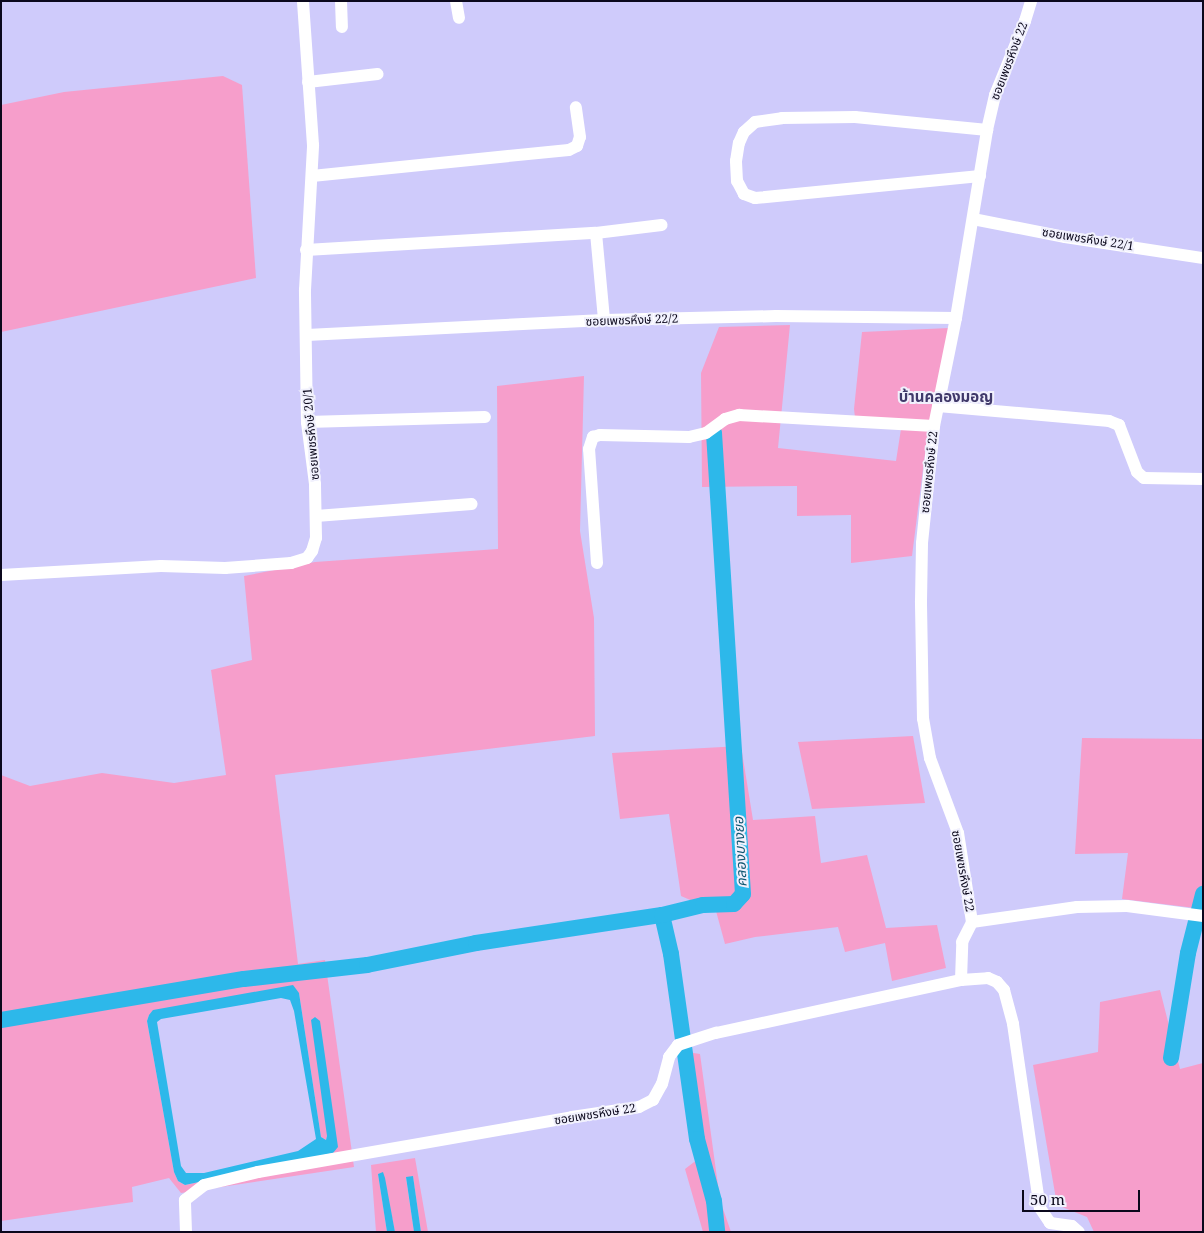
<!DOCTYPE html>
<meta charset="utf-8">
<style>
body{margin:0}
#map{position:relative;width:1204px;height:1233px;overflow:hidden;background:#cfcbfb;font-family:"Noto Serif","Noto Sans Thai",serif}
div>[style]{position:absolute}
.green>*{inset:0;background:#f69ecb}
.water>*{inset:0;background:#2db8ea}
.canal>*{height:16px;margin:-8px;padding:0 8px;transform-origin:8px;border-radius:8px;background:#2db8ea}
.street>*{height:12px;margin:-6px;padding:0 6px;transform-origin:6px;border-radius:6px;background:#fff}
span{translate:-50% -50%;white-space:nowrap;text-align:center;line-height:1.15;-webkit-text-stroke:4px #f1f1fd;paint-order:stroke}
.street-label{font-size:12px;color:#0b081c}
.water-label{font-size:14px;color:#0f5771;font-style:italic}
.quarter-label{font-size:15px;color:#40396a;font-weight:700}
.frame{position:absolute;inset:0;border:2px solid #0b081c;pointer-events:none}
.scale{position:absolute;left:1022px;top:1190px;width:118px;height:22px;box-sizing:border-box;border:2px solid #0b081c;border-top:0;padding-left:6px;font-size:15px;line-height:18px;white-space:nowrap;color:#0b081c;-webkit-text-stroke:4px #f1f1fd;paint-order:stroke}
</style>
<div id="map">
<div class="green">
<i style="clip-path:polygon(223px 76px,242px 85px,256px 278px,1px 332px,1px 105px,64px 92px)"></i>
<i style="clip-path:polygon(790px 325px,778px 448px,896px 461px,901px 429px,856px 426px,854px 409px,862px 332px,949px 328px,928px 430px,912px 556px,851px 563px,851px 515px,797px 516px,797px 486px,702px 487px,701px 373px,719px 327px)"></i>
<i style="clip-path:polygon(evenodd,584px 376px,580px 531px,594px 618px,595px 736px,275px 775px,298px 964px,325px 960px,354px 1167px,181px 1193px,169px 1178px,132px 1187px,133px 1202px,1px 1221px,1px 775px,30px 786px,102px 773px,174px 783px,226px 775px,211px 670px,252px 660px,244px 576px,315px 562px,498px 549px,497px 386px,584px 376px,299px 993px,321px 1137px,326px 1140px,327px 1136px,333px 1153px,185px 1185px,178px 1181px,174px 1172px,147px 1021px,149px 1015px,299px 993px)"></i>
<i style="clip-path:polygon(913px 736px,925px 803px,812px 809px,798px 742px)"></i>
<i style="clip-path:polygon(1082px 738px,1203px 739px,1203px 909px,1122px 899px,1128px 853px,1075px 854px)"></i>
<i style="clip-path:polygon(741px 746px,753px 820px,815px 816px,821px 863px,867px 855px,886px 928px,937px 925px,946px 968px,892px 981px,885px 943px,845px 952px,838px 927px,755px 937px,725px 944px,716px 911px,681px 896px,669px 814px,620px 819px,612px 753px)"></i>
<i style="clip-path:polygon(1160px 990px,1180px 1069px,1203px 1063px,1203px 1232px,1094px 1232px,1087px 1217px,1057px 1205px,1033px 1065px,1098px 1052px,1100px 1002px)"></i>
<i style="clip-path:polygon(681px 1051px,700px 1054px,720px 1200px,731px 1232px,703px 1232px,685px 1169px,698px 1159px)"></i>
<i style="clip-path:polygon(415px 1158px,428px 1232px,421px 1232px,413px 1176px,406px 1178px,414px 1232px,395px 1232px,383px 1173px,378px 1174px,387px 1232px,376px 1232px,371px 1165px)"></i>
</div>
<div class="water">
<i style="clip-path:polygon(evenodd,293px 985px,299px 993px,321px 1137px,326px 1140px,327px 1136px,311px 1020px,315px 1017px,320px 1021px,338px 1147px,333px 1153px,185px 1185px,178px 1181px,174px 1172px,147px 1021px,149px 1015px,153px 1010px,293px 985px,281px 998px,290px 1000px,294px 1011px,316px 1139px,298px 1151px,204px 1173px,186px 1173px,181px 1166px,157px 1022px,161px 1019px,281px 998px)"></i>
<i style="clip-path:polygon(383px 1172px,385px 1178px,395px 1232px,387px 1232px,378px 1174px)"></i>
<i style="clip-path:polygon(413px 1176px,421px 1232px,414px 1232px,406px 1177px)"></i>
</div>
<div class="canal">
<i style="left:662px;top:915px;width:40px;rotate:77deg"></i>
<i style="left:671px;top:954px;width:187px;rotate:82deg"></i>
<i style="left:697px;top:1139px;width:64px;rotate:74.7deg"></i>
<i style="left:714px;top:1201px;width:31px;rotate:84deg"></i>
<i style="left:1px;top:1020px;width:246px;rotate:-9.6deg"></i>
<i style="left:244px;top:979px;width:124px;rotate:-6.5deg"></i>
<i style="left:367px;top:965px;width:111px;rotate:-11.4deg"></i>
<i style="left:476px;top:943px;width:188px;rotate:-8.6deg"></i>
<i style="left:662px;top:915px;width:42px;rotate:-13.7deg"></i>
<i style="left:703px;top:905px;width:31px;rotate:-2deg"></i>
<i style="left:734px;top:904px;width:13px;rotate:-48deg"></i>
<i style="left:743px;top:894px;width:463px;rotate:-93.6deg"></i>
<i style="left:1171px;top:1058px;width:106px;rotate:-80.8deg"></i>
<i style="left:1188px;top:953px;width:61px;rotate:-75.7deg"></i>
</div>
<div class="street">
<i style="left:341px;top:1px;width:26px;rotate:88deg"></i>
<i style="left:456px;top:1px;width:17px;rotate:80deg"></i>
<i style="left:308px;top:82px;width:70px;rotate:-6.5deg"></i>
<i style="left:312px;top:176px;width:258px;rotate:-5.8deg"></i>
<i style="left:569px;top:150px;width:9px;rotate:-27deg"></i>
<i style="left:577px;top:146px;width:9px;rotate:-72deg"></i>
<i style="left:580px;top:137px;width:30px;rotate:-98deg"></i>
<i style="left:980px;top:176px;width:226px;rotate:174.4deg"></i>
<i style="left:755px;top:198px;width:12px;rotate:-160deg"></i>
<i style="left:744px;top:194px;width:15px;rotate:-118deg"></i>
<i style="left:737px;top:181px;width:20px;rotate:-93deg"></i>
<i style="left:736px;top:161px;width:18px;rotate:-81deg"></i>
<i style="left:739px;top:143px;width:12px;rotate:-66deg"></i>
<i style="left:744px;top:132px;width:15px;rotate:-42deg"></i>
<i style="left:755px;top:122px;width:27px;rotate:-8deg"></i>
<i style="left:782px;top:118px;width:73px;rotate:-0.8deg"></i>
<i style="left:855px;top:117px;width:133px;rotate:5.6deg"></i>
<i style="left:973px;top:219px;width:94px;rotate:11.1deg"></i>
<i style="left:1065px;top:237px;width:140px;rotate:8.7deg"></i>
<i style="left:596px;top:233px;width:66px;rotate:-6.9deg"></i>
<i style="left:306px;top:250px;width:290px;rotate:-3.4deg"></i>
<i style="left:596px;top:233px;width:87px;rotate:84.7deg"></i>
<i style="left:307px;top:335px;width:297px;rotate:-2.9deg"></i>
<i style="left:604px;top:320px;width:172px;rotate:-1.3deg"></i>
<i style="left:776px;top:316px;width:180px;rotate:0.6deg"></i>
<i style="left:938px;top:406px;width:172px;rotate:5deg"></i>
<i style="left:1109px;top:421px;width:11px;rotate:22deg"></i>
<i style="left:1119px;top:425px;width:50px;rotate:69deg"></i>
<i style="left:1137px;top:472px;width:9px;rotate:41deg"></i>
<i style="left:1144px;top:478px;width:59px;rotate:1deg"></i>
<i style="left:307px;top:422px;width:178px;rotate:-1.6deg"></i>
<i style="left:316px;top:516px;width:156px;rotate:-4.4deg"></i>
<i style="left:597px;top:563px;width:114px;rotate:-94deg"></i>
<i style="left:589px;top:449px;width:13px;rotate:-72deg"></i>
<i style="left:593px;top:437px;width:7px;rotate:-16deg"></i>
<i style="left:600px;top:435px;width:89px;rotate:1.3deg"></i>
<i style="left:689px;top:437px;width:17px;rotate:-13deg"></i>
<i style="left:706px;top:433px;width:24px;rotate:-36deg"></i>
<i style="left:725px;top:419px;width:15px;rotate:-16deg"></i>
<i style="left:739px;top:415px;width:195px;rotate:3.2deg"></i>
<i style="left:1px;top:575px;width:160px;rotate:-3.2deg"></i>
<i style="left:161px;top:566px;width:64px;rotate:1.8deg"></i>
<i style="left:225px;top:568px;width:66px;rotate:-4.3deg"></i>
<i style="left:291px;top:563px;width:17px;rotate:-17deg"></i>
<i style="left:307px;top:558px;width:9px;rotate:-54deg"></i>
<i style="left:312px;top:551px;width:14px;rotate:-73deg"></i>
<i style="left:316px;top:538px;width:54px;rotate:-91.1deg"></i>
<i style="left:315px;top:484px;width:63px;rotate:-97.4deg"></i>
<i style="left:307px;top:422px;width:132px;rotate:-90.9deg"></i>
<i style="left:305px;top:290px;width:145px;rotate:-86.8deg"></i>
<i style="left:313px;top:145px;width:144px;rotate:-94deg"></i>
<i style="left:972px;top:922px;width:106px;rotate:-8.1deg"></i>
<i style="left:1077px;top:907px;width:50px;rotate:-1.1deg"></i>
<i style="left:1127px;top:906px;width:77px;rotate:7.5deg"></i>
<i style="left:961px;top:980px;width:27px;rotate:-4deg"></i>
<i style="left:988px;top:978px;width:10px;rotate:24deg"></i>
<i style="left:997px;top:982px;width:11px;rotate:49deg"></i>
<i style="left:1004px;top:990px;width:35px;rotate:75deg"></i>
<i style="left:1013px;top:1024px;width:186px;rotate:81.7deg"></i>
<i style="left:1040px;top:1208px;width:18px;rotate:56deg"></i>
<i style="left:1050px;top:1223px;width:22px;rotate:8deg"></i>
<i style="left:1072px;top:1226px;width:9px;rotate:41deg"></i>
<i style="left:186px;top:1232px;width:32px;rotate:-92deg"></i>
<i style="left:185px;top:1200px;width:24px;rotate:-38deg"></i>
<i style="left:204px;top:1185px;width:56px;rotate:-13.5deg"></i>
<i style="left:258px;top:1172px;width:319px;rotate:-9.9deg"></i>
<i style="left:572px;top:1117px;width:68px;rotate:-8.5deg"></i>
<i style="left:639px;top:1107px;width:16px;rotate:-27deg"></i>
<i style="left:653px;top:1100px;width:18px;rotate:-61deg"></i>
<i style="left:662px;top:1084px;width:28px;rotate:-75deg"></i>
<i style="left:669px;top:1057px;width:15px;rotate:-53deg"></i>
<i style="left:678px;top:1045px;width:40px;rotate:-18deg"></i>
<i style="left:716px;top:1033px;width:251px;rotate:-12.2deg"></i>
<i style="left:961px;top:980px;width:38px;rotate:-88deg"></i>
<i style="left:962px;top:942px;width:22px;rotate:-63deg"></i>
<i style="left:972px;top:922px;width:90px;rotate:-98.9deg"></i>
<i style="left:958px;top:833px;width:80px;rotate:-110.5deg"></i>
<i style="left:930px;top:758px;width:40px;rotate:-100deg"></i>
<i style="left:923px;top:719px;width:118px;rotate:-91deg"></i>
<i style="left:921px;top:601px;width:58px;rotate:-89deg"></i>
<i style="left:922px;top:543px;width:118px;rotate:-84.1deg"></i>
<i style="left:934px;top:426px;width:110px;rotate:-78.5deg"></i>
<i style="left:956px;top:318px;width:191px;rotate:-80.6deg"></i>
<i style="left:987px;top:130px;width:36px;rotate:-77deg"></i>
<i style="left:995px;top:95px;width:80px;rotate:-67.9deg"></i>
<i style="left:1025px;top:21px;width:21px;rotate:-73deg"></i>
</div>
<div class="street-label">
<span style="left:1009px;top:61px;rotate:-69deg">ซอยเพชรหึงษ์ 22</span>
<span style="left:1088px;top:239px;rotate:9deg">ซอยเพชรหึงษ์ 22/1</span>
<span style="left:632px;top:320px;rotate:-2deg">ซอยเพชรหึงษ์ 22/2</span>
<span style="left:311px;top:434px;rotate:-95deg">ซอยเพชรหึงษ์ 20/1</span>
<span style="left:929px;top:472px;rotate:-84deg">ซอยเพชรหึงษ์ 22</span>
<span style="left:963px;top:871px;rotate:80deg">ซอยเพชรหึงษ์ 22</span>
<span style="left:595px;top:1114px;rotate:-9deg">ซอยเพชรหึงษ์ 22</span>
</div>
<div class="water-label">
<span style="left:740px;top:852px;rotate:-93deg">คลองบางยอ</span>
</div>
<div class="quarter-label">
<span style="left:946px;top:397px">บ้านคลองมอญ</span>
</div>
<div class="frame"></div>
<div class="scale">50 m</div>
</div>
